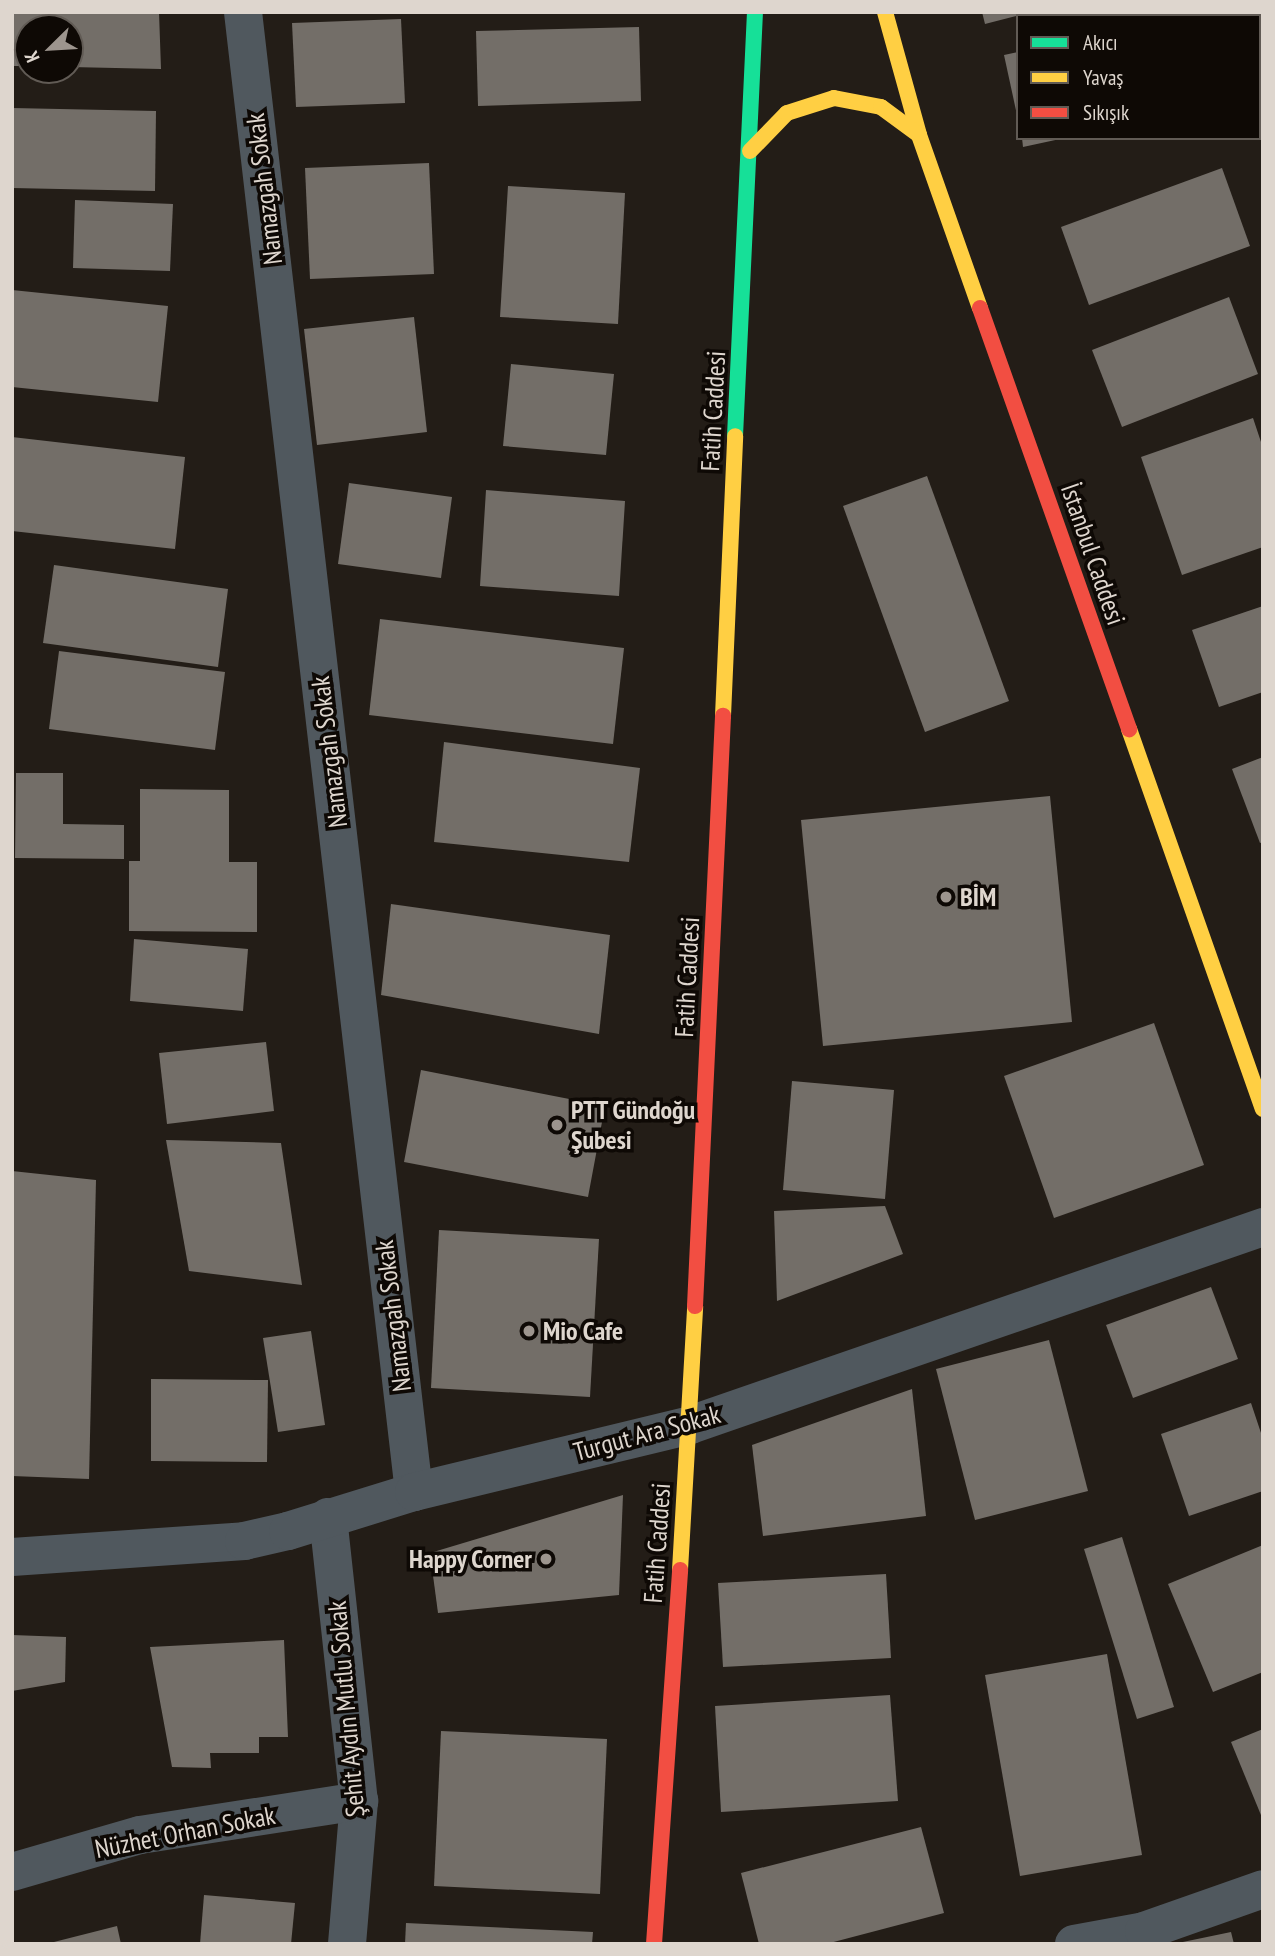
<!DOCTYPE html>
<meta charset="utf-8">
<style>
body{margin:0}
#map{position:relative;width:1275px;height:1956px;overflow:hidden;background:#231d17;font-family:"PT Sans Narrow",sans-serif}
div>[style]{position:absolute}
.building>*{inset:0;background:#736e68}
.street>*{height:38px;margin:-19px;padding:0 19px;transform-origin:19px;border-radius:19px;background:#50585e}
.fast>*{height:16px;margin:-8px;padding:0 8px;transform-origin:8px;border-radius:8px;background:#16e098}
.slow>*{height:16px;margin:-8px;padding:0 8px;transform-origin:8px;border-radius:8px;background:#ffcf43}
.jam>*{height:16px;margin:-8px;padding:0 8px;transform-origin:8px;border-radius:8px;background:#f24e42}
.dots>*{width:19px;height:19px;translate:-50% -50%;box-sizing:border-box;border:4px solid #0e0905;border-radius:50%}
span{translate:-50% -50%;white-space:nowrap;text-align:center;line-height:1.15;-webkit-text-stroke:7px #0e0905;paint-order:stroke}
.street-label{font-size:26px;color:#ded6ce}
.poi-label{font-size:26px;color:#ded6ce;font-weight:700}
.left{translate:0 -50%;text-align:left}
.right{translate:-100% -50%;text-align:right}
.frame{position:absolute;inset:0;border:14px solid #ded6ce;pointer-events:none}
.legend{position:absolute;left:1016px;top:14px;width:245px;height:126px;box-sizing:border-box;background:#0e0905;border:2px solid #615b55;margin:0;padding:9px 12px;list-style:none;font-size:21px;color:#ded6ce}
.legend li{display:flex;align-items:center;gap:14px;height:35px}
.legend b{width:35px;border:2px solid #615b55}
.north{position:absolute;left:14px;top:14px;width:70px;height:70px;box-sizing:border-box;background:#0e0905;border:2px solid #615b55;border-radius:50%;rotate:246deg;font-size:19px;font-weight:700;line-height:28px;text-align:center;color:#ded6ce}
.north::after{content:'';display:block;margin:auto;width:24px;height:32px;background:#9d958e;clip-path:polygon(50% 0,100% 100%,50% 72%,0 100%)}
</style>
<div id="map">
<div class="building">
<i style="clip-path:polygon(12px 12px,159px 12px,161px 69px,70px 67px,70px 28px,28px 28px,28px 66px,12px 66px)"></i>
<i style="clip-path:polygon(982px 12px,1027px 12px,1028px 13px,985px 24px)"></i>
<i style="clip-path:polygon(401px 19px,405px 103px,296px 107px,292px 23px)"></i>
<i style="clip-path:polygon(639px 27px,641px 101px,478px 106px,476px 31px)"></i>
<i style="clip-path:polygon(1018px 52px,1018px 115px,1017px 115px,1004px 55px)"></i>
<i style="clip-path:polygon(12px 108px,156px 111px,155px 191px,12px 188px)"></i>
<i style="clip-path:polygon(1022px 138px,1060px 138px,1060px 139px,1023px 147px)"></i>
<i style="clip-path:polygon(429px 163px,434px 274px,310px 279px,305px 168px)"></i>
<i style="clip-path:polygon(1222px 168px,1250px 246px,1089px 305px,1061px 227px)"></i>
<i style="clip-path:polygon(508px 186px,625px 193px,618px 324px,500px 317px)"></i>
<i style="clip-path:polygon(75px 200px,173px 204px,170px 271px,73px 268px)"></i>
<i style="clip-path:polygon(12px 290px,168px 306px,158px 402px,12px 387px)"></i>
<i style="clip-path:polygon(1229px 297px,1258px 374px,1122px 427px,1092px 350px)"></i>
<i style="clip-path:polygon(414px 317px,427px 432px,317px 445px,304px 329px)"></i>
<i style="clip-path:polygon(511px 364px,614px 374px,606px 455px,503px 446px)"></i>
<i style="clip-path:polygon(1253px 418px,1263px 448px,1263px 547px,1182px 575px,1141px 457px)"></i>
<i style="clip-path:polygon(12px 437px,185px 457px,175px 549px,12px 531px)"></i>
<i style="clip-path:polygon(927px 476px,1009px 701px,925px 732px,843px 506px)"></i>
<i style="clip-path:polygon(349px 483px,452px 497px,441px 578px,338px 564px)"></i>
<i style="clip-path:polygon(486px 490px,625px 501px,619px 596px,480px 586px)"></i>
<i style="clip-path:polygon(54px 565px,228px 589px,218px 667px,43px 643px)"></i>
<i style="clip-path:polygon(1263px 606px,1263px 692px,1219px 707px,1192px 630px)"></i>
<i style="clip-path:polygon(380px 619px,624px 648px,613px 744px,369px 715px)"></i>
<i style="clip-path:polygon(59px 651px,225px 672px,215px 750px,49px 729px)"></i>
<i style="clip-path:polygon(444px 742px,640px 768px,629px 862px,434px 842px)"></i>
<i style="clip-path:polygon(1263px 757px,1263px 842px,1260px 843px,1232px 769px)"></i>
<i style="clip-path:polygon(16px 773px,63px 773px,63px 824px,124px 825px,124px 859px,15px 858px)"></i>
<i style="clip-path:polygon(140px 789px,229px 790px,229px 862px,257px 862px,257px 932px,129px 931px,129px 861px,140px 861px)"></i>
<i style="clip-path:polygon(1050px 796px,1072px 1022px,823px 1046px,801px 820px)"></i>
<i style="clip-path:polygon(391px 904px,610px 935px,599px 1034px,381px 995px)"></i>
<i style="clip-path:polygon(134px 939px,248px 949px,243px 1011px,130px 1001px)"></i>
<i style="clip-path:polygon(1154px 1023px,1204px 1165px,1054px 1218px,1004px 1076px)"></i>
<i style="clip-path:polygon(266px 1042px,274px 1111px,167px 1124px,159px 1053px)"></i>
<i style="clip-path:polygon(421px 1070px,605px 1106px,588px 1197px,404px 1162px)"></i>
<i style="clip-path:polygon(792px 1081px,894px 1090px,885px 1199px,783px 1190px)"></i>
<i style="clip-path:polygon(166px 1140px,281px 1143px,302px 1285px,189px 1271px)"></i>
<i style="clip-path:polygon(12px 1171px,96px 1180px,89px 1479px,12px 1476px)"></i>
<i style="clip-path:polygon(885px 1206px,903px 1254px,777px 1301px,774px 1211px)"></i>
<i style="clip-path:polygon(439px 1230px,599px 1239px,590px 1397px,431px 1388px)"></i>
<i style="clip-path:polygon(1211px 1287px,1238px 1359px,1133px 1398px,1106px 1325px)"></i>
<i style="clip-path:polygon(311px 1331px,325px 1425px,278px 1432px,263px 1338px)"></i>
<i style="clip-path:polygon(1049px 1340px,1088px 1491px,975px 1520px,936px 1369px)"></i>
<i style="clip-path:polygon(151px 1379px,268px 1380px,267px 1462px,151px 1461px)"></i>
<i style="clip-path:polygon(912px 1389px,926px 1516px,763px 1536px,752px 1445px)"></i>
<i style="clip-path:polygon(1251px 1403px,1263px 1439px,1263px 1491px,1189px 1516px,1161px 1434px)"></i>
<i style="clip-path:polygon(623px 1495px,619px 1595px,438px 1613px,430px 1553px)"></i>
<i style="clip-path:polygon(1122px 1537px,1174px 1707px,1137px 1719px,1084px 1549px)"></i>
<i style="clip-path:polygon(1263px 1545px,1263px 1672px,1213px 1692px,1168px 1584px)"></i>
<i style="clip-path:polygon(886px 1574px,891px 1658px,723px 1667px,718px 1583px)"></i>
<i style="clip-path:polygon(12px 1635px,66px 1637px,65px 1682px,12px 1691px)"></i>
<i style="clip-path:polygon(284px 1640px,288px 1737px,259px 1737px,259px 1753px,210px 1753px,211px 1768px,172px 1767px,150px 1647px)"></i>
<i style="clip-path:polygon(1107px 1654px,1142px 1855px,1020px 1876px,985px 1675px)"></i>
<i style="clip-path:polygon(890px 1695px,898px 1801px,721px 1812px,715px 1706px)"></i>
<i style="clip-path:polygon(1263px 1729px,1263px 1820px,1231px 1742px)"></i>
<i style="clip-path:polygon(441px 1731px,607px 1739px,600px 1894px,434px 1886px)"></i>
<i style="clip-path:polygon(921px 1827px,944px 1913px,826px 1944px,759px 1944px,741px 1873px)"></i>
<i style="clip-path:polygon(204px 1895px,295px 1903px,291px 1944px,200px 1944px)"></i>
<i style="clip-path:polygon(406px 1923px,593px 1932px,592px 1944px,405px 1944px)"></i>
<i style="clip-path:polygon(117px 1926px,121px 1944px,50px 1944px,50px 1943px)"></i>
<i style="clip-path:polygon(1231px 1932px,1234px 1944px,1178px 1944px,1178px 1943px)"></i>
</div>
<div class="street">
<i style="left:243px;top:12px;width:1490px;rotate:83.41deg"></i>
<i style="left:328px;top:1517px;width:286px;rotate:83.8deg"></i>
<i style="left:359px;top:1801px;width:144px;rotate:94.8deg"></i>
<i style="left:12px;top:1557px;width:233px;rotate:-3.9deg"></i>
<i style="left:244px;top:1541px;width:45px;rotate:-12.8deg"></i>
<i style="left:288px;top:1531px;width:132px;rotate:-17.2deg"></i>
<i style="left:414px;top:1492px;width:284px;rotate:-13.6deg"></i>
<i style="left:690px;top:1425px;width:606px;rotate:-19.06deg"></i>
<i style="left:12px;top:1872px;width:133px;rotate:-16.1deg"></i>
<i style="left:140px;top:1835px;width:222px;rotate:-8.8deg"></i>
<i style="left:1074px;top:1944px;width:71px;rotate:-10.5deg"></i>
<i style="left:1144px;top:1931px;width:126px;rotate:-19.4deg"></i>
</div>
<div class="fast">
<i style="left:735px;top:436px;width:424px;rotate:-87.3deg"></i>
</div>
<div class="slow">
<i style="left:885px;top:12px;width:128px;rotate:74.5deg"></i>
<i style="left:919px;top:135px;width:183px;rotate:70.6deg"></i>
<i style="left:750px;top:151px;width:53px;rotate:-45.8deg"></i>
<i style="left:787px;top:113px;width:49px;rotate:-17.7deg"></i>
<i style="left:834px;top:98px;width:48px;rotate:10.8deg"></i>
<i style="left:881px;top:107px;width:47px;rotate:36.4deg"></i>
<i style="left:723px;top:716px;width:280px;rotate:-87.5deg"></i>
<i style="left:1129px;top:729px;width:403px;rotate:70.6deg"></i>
<i style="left:680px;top:1570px;width:264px;rotate:-86.7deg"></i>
</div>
<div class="jam">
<i style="left:980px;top:308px;width:447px;rotate:70.5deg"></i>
<i style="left:695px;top:1306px;width:591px;rotate:-87.28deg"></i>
<i style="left:654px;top:1944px;width:375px;rotate:-86deg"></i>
</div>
<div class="dots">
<i style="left:946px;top:897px;background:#9d958e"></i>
<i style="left:557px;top:1125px;background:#9d958e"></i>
<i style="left:529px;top:1331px;background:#9d958e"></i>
<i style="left:546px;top:1559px;background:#9d958e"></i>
</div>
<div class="street-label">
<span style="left:264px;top:189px;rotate:-97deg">Namazgah Sokak</span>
<span style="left:713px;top:411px;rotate:-87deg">Fatih Caddesi</span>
<span style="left:1093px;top:554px;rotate:71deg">İstanbul Caddesi</span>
<span style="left:329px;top:752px;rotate:-97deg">Namazgah Sokak</span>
<span style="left:687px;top:977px;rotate:-87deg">Fatih Caddesi</span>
<span style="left:393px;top:1316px;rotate:-97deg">Namazgah Sokak</span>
<span style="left:647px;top:1433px;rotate:-15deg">Turgut Ara Sokak</span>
<span style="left:657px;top:1543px;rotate:-86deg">Fatih Caddesi</span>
<span style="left:346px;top:1709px;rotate:-95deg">Şehit Aydın Mutlu Sokak</span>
<span style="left:185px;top:1832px;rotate:-11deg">Nüzhet Orhan Sokak</span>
</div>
<div class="poi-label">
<span class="left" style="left:960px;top:897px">BİM</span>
<span class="left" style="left:571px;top:1125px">PTT Gündoğu<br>Şubesi</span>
<span class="left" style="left:543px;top:1331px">Mio Cafe</span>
<span class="right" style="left:532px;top:1559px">Happy Corner</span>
</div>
<div class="frame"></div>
<ul class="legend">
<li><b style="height:9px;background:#16e098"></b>Akıcı</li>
<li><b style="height:9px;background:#ffcf43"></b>Yavaş</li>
<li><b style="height:9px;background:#f24e42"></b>Sıkışık</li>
</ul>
<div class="north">K</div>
</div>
